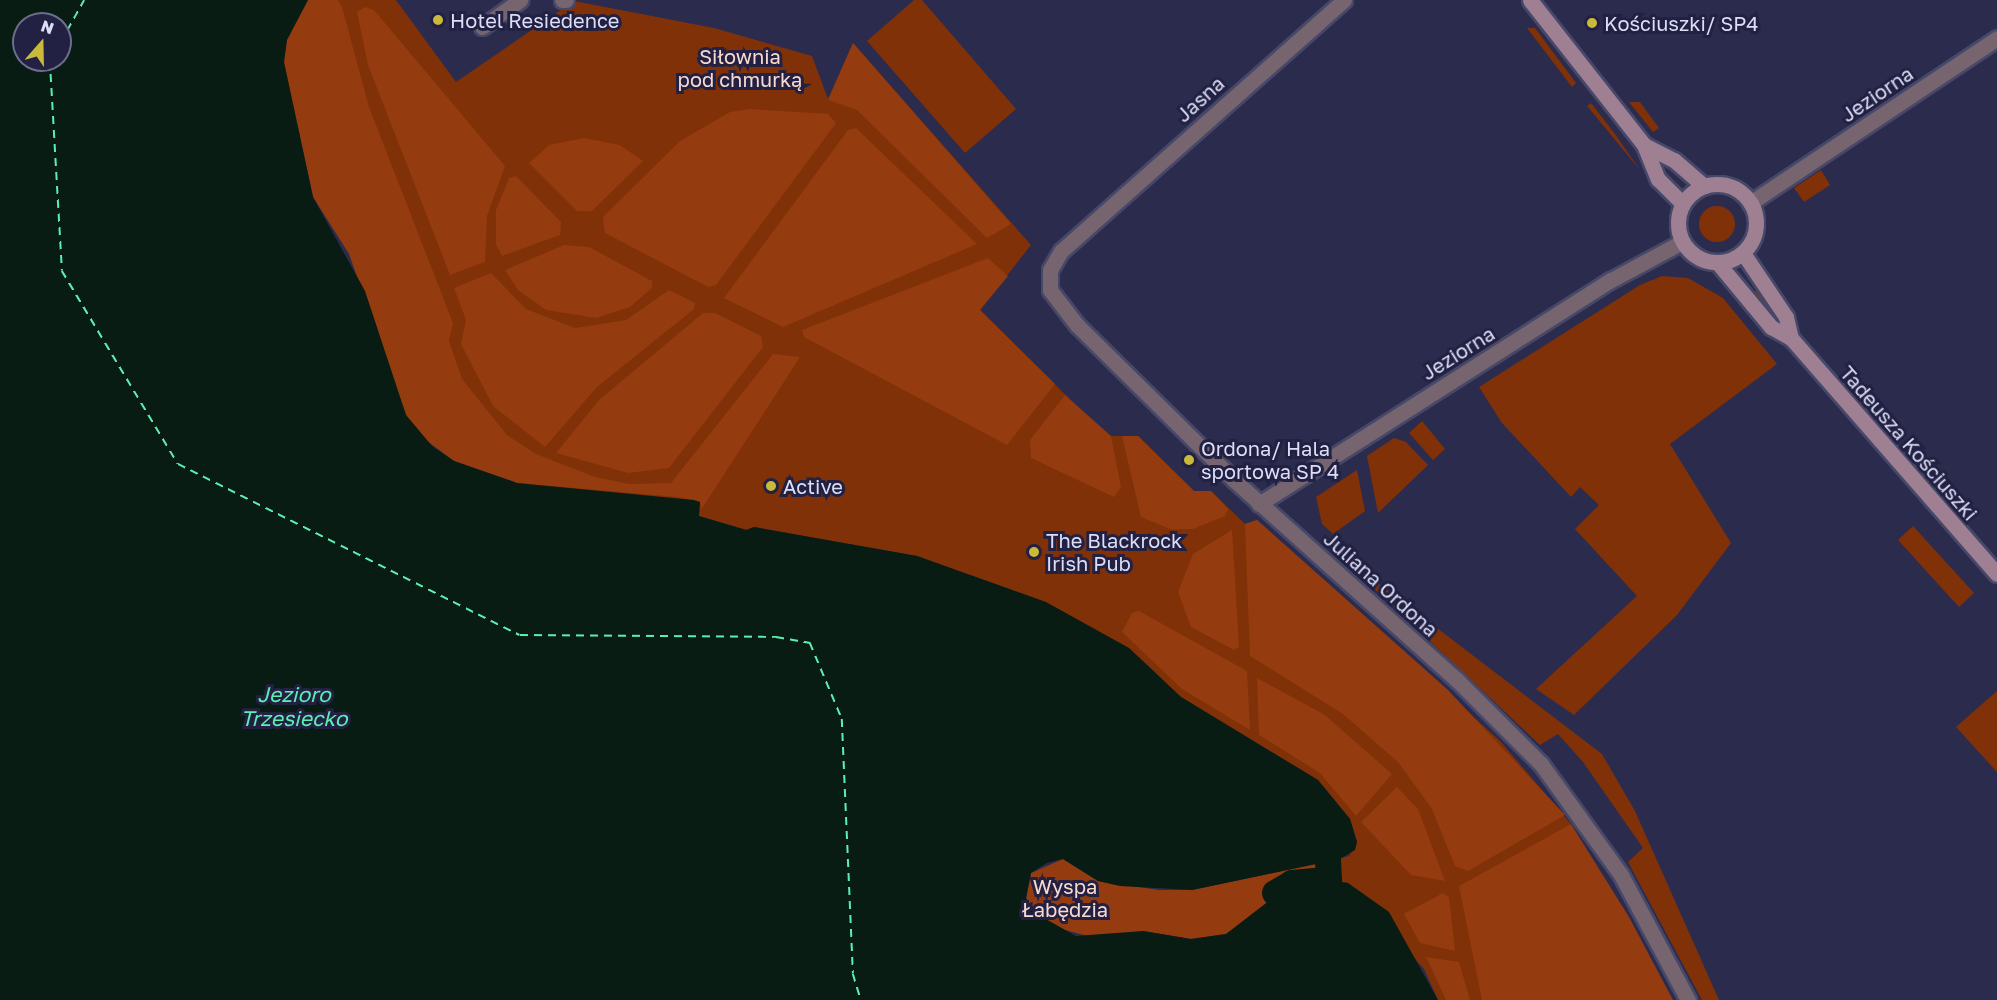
<!DOCTYPE html>
<meta charset="utf-8">
<style>
body{margin:0}
#map{position:relative;width:1997px;height:1000px;overflow:hidden;background:#2b2b4e;font-family:"Golos Text",sans-serif}
div>[style]{position:absolute}
.green>*{inset:0;background:#813107}
.round{border-radius:50%}
.forest>*{inset:0;background:#943b0f}
.water>*{inset:0;background:#081c13}
.canal>*{height:26px;margin:-13px;padding:0 13px;transform-origin:13px;border-radius:13px;background:#081c13}
.ferry>*{height:1.5px;margin-top:-0.75px;transform-origin:0;background:repeating-linear-gradient(90deg,#5bf0b1 0 8px,transparent 0 14px)}
.roads{filter:drop-shadow(2px 0 #474869) drop-shadow(-2px 0 #474869) drop-shadow(0 2px #474869) drop-shadow(0 -2px #474869)}
.street>*{height:15px;margin:-7.5px;padding:0 7.5px;transform-origin:7.5px;border-radius:7.5px;background:#76646e}
.secondary>*{height:15px;margin:-7.5px;padding:0 7.5px;transform-origin:7.5px;border-radius:7.5px;background:#9e8092}
.secondary>.ring{margin:-7.5px;padding:0;box-sizing:content-box;background:none;border:15px solid #9e8092;border-radius:50%}
.dots>*{width:16px;height:16px;translate:-50% -50%;box-sizing:border-box;border:3px solid #222143;border-radius:50%}
span{translate:-50% -50%;white-space:nowrap;text-align:center;line-height:1.15;-webkit-text-stroke:6px #222143;paint-order:stroke}
.poi-label{font-size:20px;color:#dcdef5}
.left{translate:0 -50%;text-align:left}
.park-label{font-size:20px;color:#f9dace}
.street-label{font-size:20px;color:#dcdef5}
.water-label{font-size:21px;color:#5bf0b1;font-style:italic}
.north{position:absolute;left:12px;top:12px;width:60px;height:60px;box-sizing:border-box;background:#222143;border:2px solid #6c6d8a;border-radius:50%;rotate:20deg;font-size:16px;font-weight:700;line-height:24px;text-align:center;color:#dcdef5}
.north::after{content:'';display:block;margin:auto;width:21px;height:27px;background:#caba3a;clip-path:polygon(50% 0,100% 100%,50% 72%,0 100%)}
</style>
<div id="map">
<div class="green">
<i style="clip-path:polygon(217px 0,396px 0,456px 82px,574px 1px,714px 28px,812px 56px,828px 99px,853px 43px,1031px 245px,980px 310px,1107px 436px,1138px 436px,1194px 491px,1211px 491px,1245px 524px,1257px 520px,1500px 741px,1571px 824px,1673px 1000px,1438px 1000px,1424px 969px,1348px 883px,1329px 880px,1328px 861px,1349px 856px,1357px 842px,1350px 819px,1318px 780px,1181px 697px,1129px 648px,1003px 587px,917px 556px,754px 527px,747px 530px,699px 516px,517px 483px)"></i>
<i style="clip-path:polygon(914px 0,922px 0,1016px 109px,965px 153px,867px 41px)"></i>
<i style="clip-path:polygon(1527px 28px,1535px 28px,1576px 83px,1572px 87px)"></i>
<i style="clip-path:polygon(1629px 102px,1640px 102px,1659px 128px,1653px 132px)"></i>
<i style="clip-path:polygon(1591px 103px,1615px 134px,1640px 170px,1587px 106px)"></i>
<i style="clip-path:polygon(1821px 170px,1830px 185px,1804px 202px,1794px 188px)"></i>
<i class="round" style="left:1699px;top:206px;width:36px;height:36px"></i>
<i style="clip-path:polygon(1662px 276px,1688px 278px,1723px 298px,1777px 364px,1670px 444px,1731px 543px,1677px 615px,1574px 715px,1536px 689px,1637px 596px,1575px 529px,1599px 505px,1580px 487px,1571px 497px,1502px 423px,1479px 387px,1640px 285px)"></i>
<i style="clip-path:polygon(1758px 289px,1780px 320px,1779px 325px,1751px 295px)"></i>
<i style="clip-path:polygon(1422px 421px,1445px 449px,1433px 460px,1409px 433px)"></i>
<i style="clip-path:polygon(1394px 438px,1406px 442px,1428px 465px,1378px 513px,1367px 456px)"></i>
<i style="clip-path:polygon(1357px 470px,1365px 511px,1333px 534px,1322px 524px,1316px 497px)"></i>
<i style="clip-path:polygon(1913px 526px,1974px 593px,1959px 607px,1898px 540px)"></i>
<i style="clip-path:polygon(1369px 576px,1602px 754px,1635px 811px,1719px 1000px,1702px 1000px,1628px 862px,1643px 848px,1583px 762px,1558px 734px,1540px 745px,1365px 580px)"></i>
<i style="clip-path:polygon(1997px 691px,1997px 772px,1956px 727px)"></i>
</div>
<div class="forest">
<i style="clip-path:polygon(308px 0,338px 0,342px 7px,369px 107px,453px 323px,449px 341px,462px 379px,507px 435px,536px 454px,595px 477px,629px 484px,671px 483px,773px 354px,800px 357px,701px 510px,700px 502px,678px 497px,517px 483px,454px 461px,419px 435px,406px 415px,349px 254px,313px 197px,284px 62px,287px 40px)"></i>
<i style="clip-path:polygon(365px 7px,374px 10px,505px 166px,487px 216px,485px 262px,450px 275px,368px 65px,357px 12px)"></i>
<i style="clip-path:polygon(853px 43px,1011px 224px,987px 238px,857px 110px,828px 100px)"></i>
<i style="clip-path:polygon(750px 109px,828px 114px,836px 123px,716px 285px,708px 287px,605px 233px,603px 217px,680px 141px,730px 112px)"></i>
<i style="clip-path:polygon(856px 128px,977px 244px,783px 327px,724px 298px,848px 130px)"></i>
<i style="clip-path:polygon(584px 138px,620px 145px,643px 161px,592px 211px,577px 211px,529px 163px,549px 145px)"></i>
<i style="clip-path:polygon(516px 176px,561px 222px,560px 235px,502px 256px,496px 245px,496px 210px,509px 178px)"></i>
<i style="clip-path:polygon(564px 245px,589px 247px,652px 281px,652px 288px,630px 307px,596px 318px,546px 310px,518px 290px,505px 270px)"></i>
<i style="clip-path:polygon(988px 258px,1008px 276px,980px 310px,1055px 384px,1007px 445px,804px 337px,802px 330px)"></i>
<i style="clip-path:polygon(491px 273px,526px 309px,575px 328px,626px 320px,669px 290px,695px 303px,694px 309px,597px 387px,545px 447px,493px 406px,461px 344px,466px 320px,454px 288px)"></i>
<i style="clip-path:polygon(703px 313px,715px 313px,761px 336px,763px 347px,669px 468px,628px 473px,556px 453px,599px 400px)"></i>
<i style="clip-path:polygon(1065px 395px,1111px 436px,1121px 487px,1114px 497px,1031px 458px,1030px 440px)"></i>
<i style="clip-path:polygon(1122px 436px,1138px 436px,1194px 491px,1211px 491px,1228px 509px,1225px 516px,1193px 529px,1170px 529px,1141px 517px)"></i>
<i style="clip-path:polygon(1257px 520px,1448px 690px,1565px 815px,1468px 871px,1455px 866px,1432px 809px,1398px 762px,1343px 714px,1250px 656px,1245px 524px)"></i>
<i style="clip-path:polygon(1232px 530px,1239px 647px,1234px 650px,1191px 627px,1178px 592px,1193px 554px)"></i>
<i style="clip-path:polygon(1139px 611px,1247px 671px,1250px 730px,1182px 689px,1122px 632px,1132px 613px)"></i>
<i style="clip-path:polygon(1257px 678px,1325px 715px,1392px 774px,1356px 816px,1320px 773px,1259px 735px)"></i>
<i style="clip-path:polygon(1397px 787px,1418px 809px,1445px 881px,1411px 875px,1361px 822px)"></i>
<i style="clip-path:polygon(1571px 824px,1629px 917px,1673px 1000px,1482px 1000px,1459px 886px)"></i>
<i style="clip-path:polygon(1063px 859px,1098px 881px,1159px 890px,1192px 890px,1328px 861px,1329px 880px,1315px 878px,1226px 934px,1191px 939px,1143px 931px,1099px 939px,1050px 926px,1026px 899px,1031px 873px)"></i>
<i style="clip-path:polygon(1443px 893px,1449px 897px,1455px 951px,1420px 943px,1404px 914px)"></i>
<i style="clip-path:polygon(1426px 957px,1459px 962px,1470px 1000px,1446px 1000px)"></i>
</div>
<div class="water">
<i style="clip-path:polygon(evenodd,0 0,308px 0,287px 40px,284px 62px,313px 197px,365px 291px,406px 415px,432px 446px,454px 461px,517px 483px,694px 500px,700px 502px,699px 516px,746px 530px,754px 527px,917px 556px,1046px 602px,1129px 648px,1181px 697px,1318px 780px,1350px 819px,1357px 842px,1355px 850px,1340px 859px,1192px 890px,1120px 886px,1098px 881px,1063px 859px,1047px 863px,1031px 873px,1026px 898px,1035px 913px,1076px 936px,1143px 931px,1191px 939px,1226px 934px,1292px 883px,1315px 878px,1348px 883px,1389px 912px,1438px 1000px,0 1000px,0 0,24px 24px,60px 24px,60px 60px,24px 60px,24px 24px)"></i>
</div>
<div class="canal">
<i style="left:1275px;top:893px;width:20px;rotate:-30deg"></i>
<i style="left:1292px;top:883px;width:37px;rotate:-5deg"></i>
<i style="left:1329px;top:880px;width:19px;rotate:-93deg"></i>
</div>
<div class="ferry">
<i style="left:60px;top:43px;width:49px;rotate:-60.8deg"></i>
<i style="left:50px;top:60px;width:211px;rotate:86.7deg"></i>
<i style="left:62px;top:271px;width:225px;rotate:59deg"></i>
<i style="left:178px;top:464px;width:382px;rotate:26.6deg"></i>
<i style="left:520px;top:635px;width:256px;rotate:0.4deg"></i>
<i style="left:776px;top:637px;width:35px;rotate:10deg"></i>
<i style="left:810px;top:643px;width:82px;rotate:67.2deg"></i>
<i style="left:842px;top:719px;width:255px;rotate:87.5deg"></i>
<i style="left:853px;top:974px;width:27px;rotate:73deg"></i>
</div>
<div class="roads">
<div class="street">
<i style="left:562px;top:0;width:4px"></i>
<i style="left:1344px;top:0;width:378px;rotate:138.4deg"></i>
<i style="left:1061px;top:251px;width:22px;rotate:120deg"></i>
<i style="left:1050px;top:270px;width:20px;rotate:90deg"></i>
<i style="left:1050px;top:290px;width:44px;rotate:52.4deg"></i>
<i style="left:1077px;top:325px;width:221px;rotate:44.6deg"></i>
<i style="left:1234px;top:480px;width:300px;rotate:41.9deg"></i>
<i style="left:1457px;top:680px;width:119px;rotate:45deg"></i>
<i style="left:1541px;top:764px;width:137px;rotate:54.2deg"></i>
<i style="left:1621px;top:875px;width:142px;rotate:61.8deg"></i>
<i style="left:482px;top:27px;width:47px;rotate:-35.4deg"></i>
<i style="left:1750px;top:203px;width:297px;rotate:-33.7deg"></i>
<i style="left:1259px;top:504px;width:417px;rotate:-32.5deg"></i>
<i style="left:1611px;top:280px;width:81px;rotate:-28.2deg"></i>
</div>
<div class="secondary">
<i style="left:1530px;top:0;width:184px;rotate:51.8deg"></i>
<i style="left:1644px;top:145px;width:37px;rotate:68deg"></i>
<i style="left:1658px;top:179px;width:35px;rotate:45deg"></i>
<i style="left:1644px;top:145px;width:34px;rotate:27deg"></i>
<i style="left:1674px;top:160px;width:40px;rotate:41deg"></i>
<i class="ring" style="left:1678px;top:184px;width:63px;height:63px"></i>
<i style="left:1743px;top:253px;width:77px;rotate:56.1deg"></i>
<i style="left:1786px;top:317px;width:22px;rotate:77deg"></i>
<i style="left:1717px;top:262px;width:85px;rotate:50.3deg"></i>
<i style="left:1771px;top:327px;width:23px;rotate:29deg"></i>
<i style="left:1791px;top:338px;width:313px;rotate:48.9deg"></i>
</div>
</div>
<div class="dots">
<i style="left:438px;top:20px;background:#caba3a"></i>
<i style="left:1592px;top:23px;background:#caba3a"></i>
<i style="left:1189px;top:460px;background:#caba3a"></i>
<i style="left:771px;top:486px;background:#caba3a"></i>
<i style="left:1034px;top:552px;background:#caba3a"></i>
</div>
<div class="poi-label">
<span class="left" style="left:450px;top:20px">Hotel Resiedence</span>
<span class="left" style="left:1604px;top:23px">Kościuszki/ SP4</span>
<span class="left" style="left:1201px;top:460px">Ordona/ Hala<br>sportowa SP 4</span>
<span class="left" style="left:783px;top:486px">Active</span>
<span class="left" style="left:1046px;top:552px">The Blackrock<br>Irish Pub</span>
</div>
<div class="park-label">
<span style="left:740px;top:68px">Siłownia<br>pod chmurką</span>
<span style="left:1065px;top:898px">Wyspa<br>Łabędzia</span>
</div>
<div class="street-label">
<span style="left:1877px;top:94px;rotate:-34deg">Jeziorna</span>
<span style="left:1200px;top:99px;rotate:-42deg">Jasna</span>
<span style="left:1458px;top:353px;rotate:-32deg">Jeziorna</span>
<span style="left:1909px;top:443px;rotate:49deg">Tadeusza Kościuszki</span>
<span style="left:1381px;top:584px;rotate:42deg">Juliana Ordona</span>
</div>
<div class="water-label">
<span style="left:294px;top:706px">Jezioro<br>Trzesiecko</span>
</div>
<div class="north">N</div>
</div>
